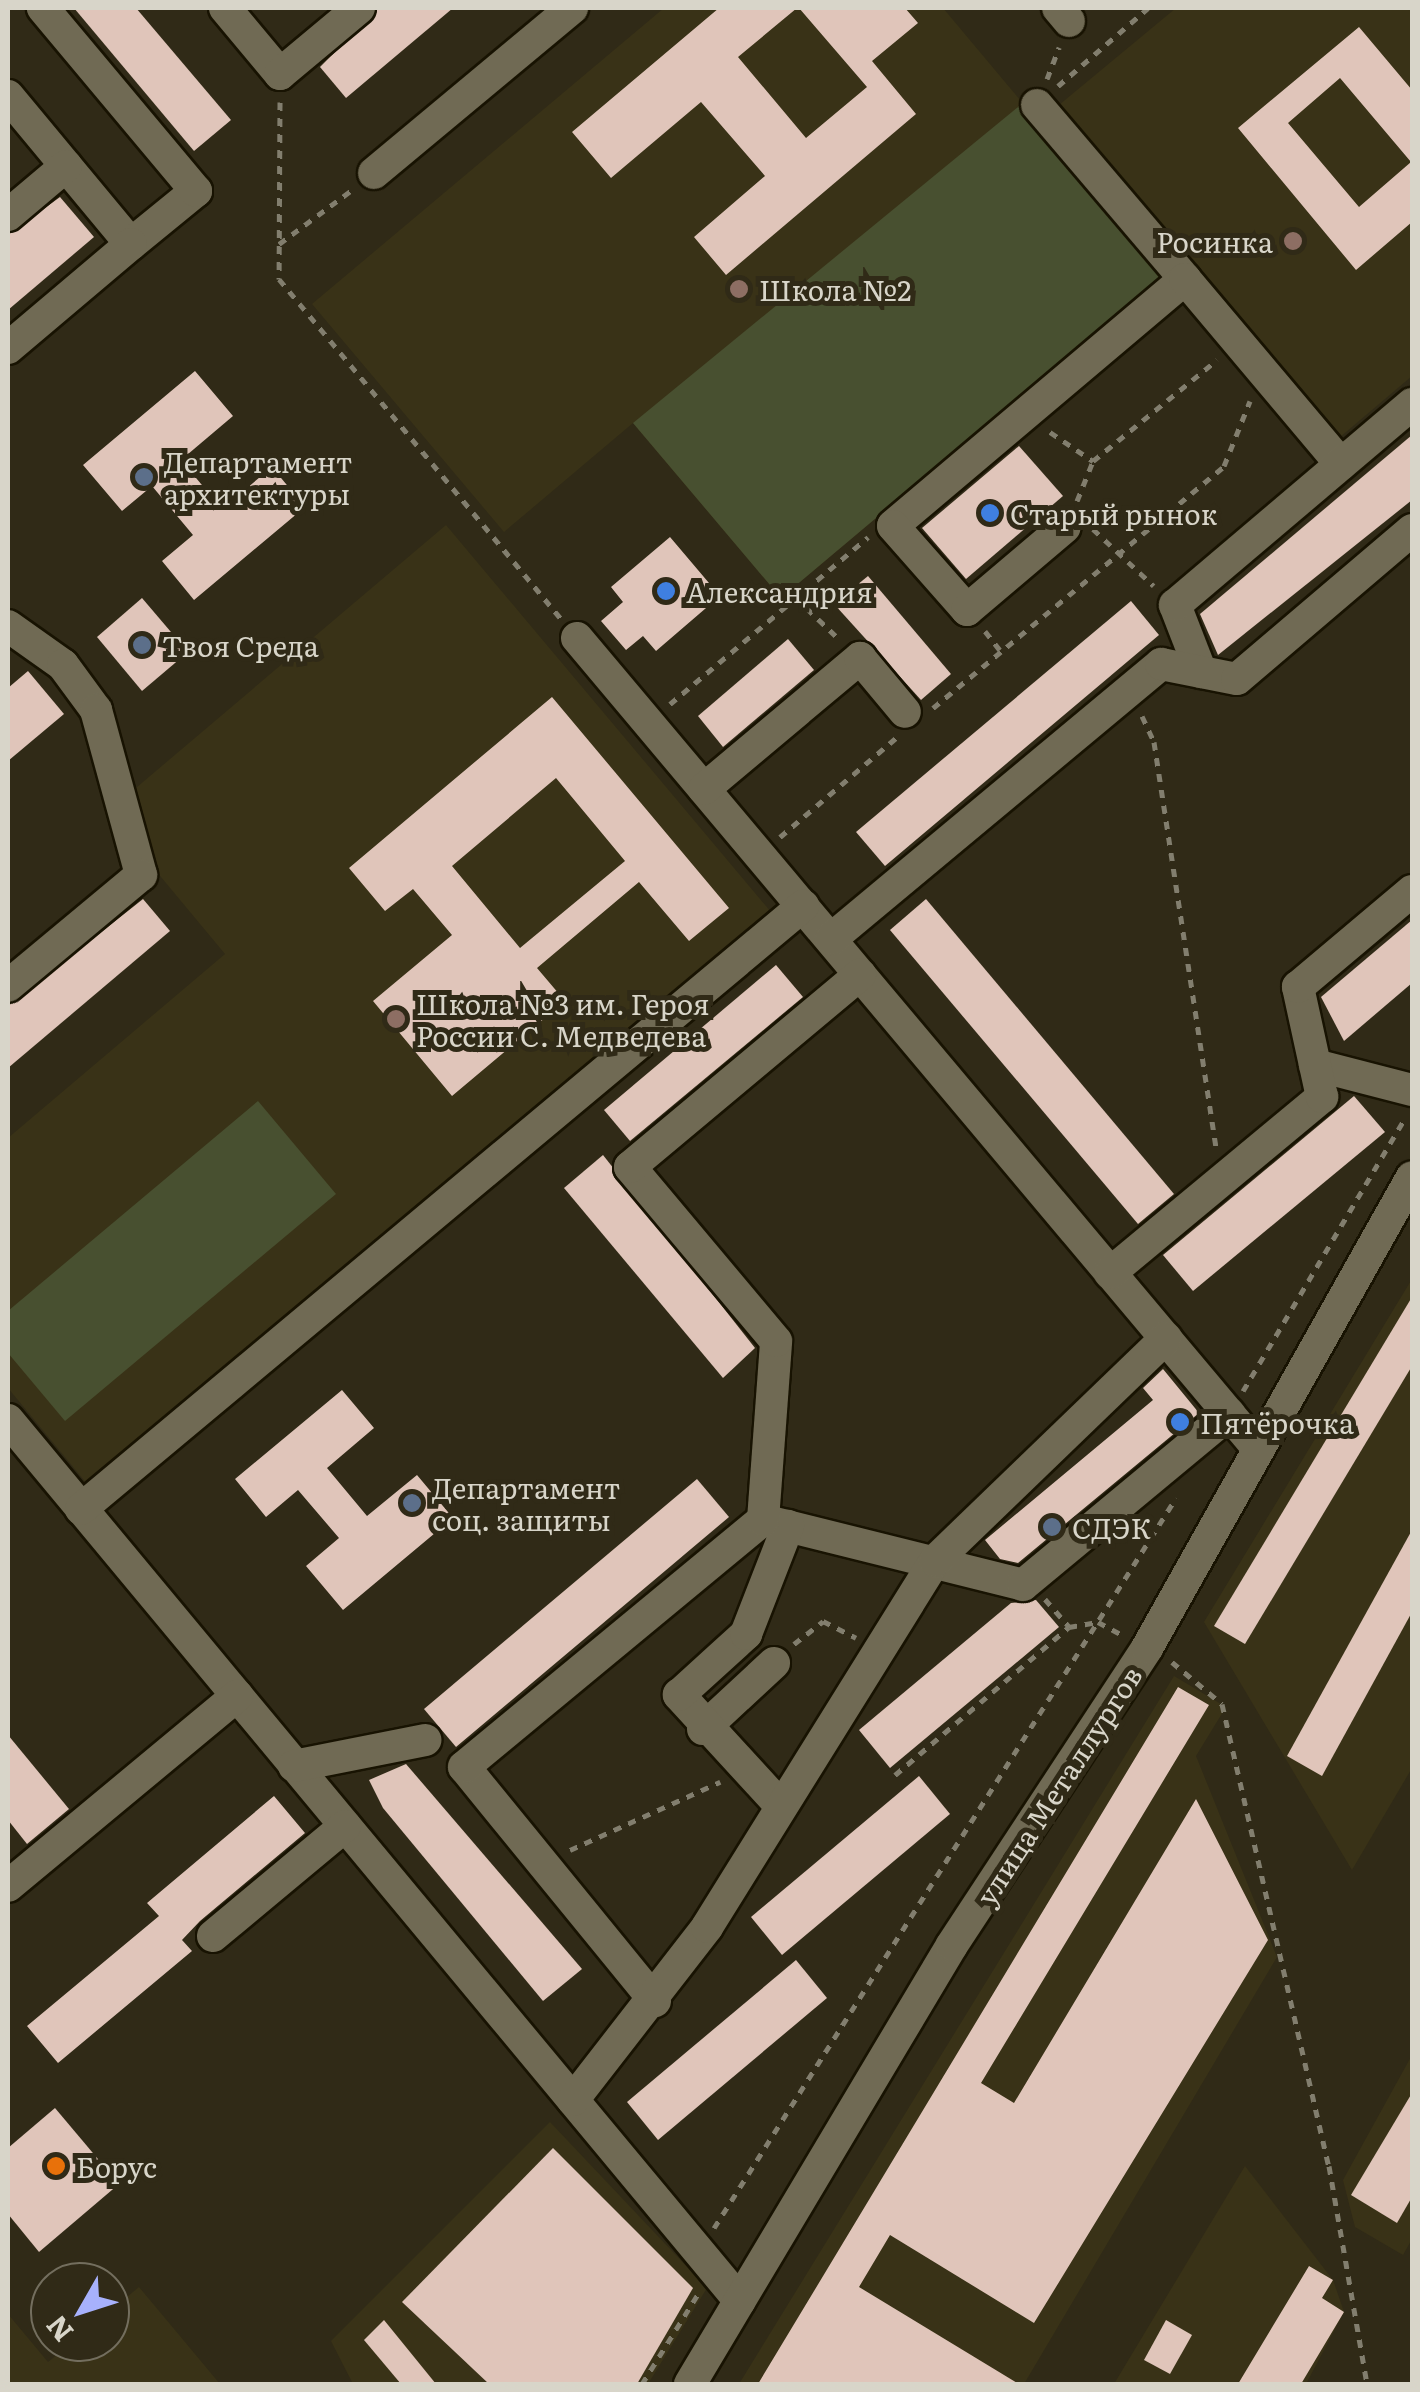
<!DOCTYPE html>
<meta charset="utf-8">
<style>
body{margin:0}
#map{position:relative;width:1420px;height:2392px;overflow:hidden;background:#302a17;font-family:Literata,serif}
div>[style]{position:absolute}
.built>*{inset:0;background:#393217}
.green>*{inset:0;background:#485030}
.building>*{inset:0;background:#e0c5ba}
.path>*{height:5px;margin-top:-2.5px;transform-origin:0;background:repeating-linear-gradient(90deg,#827e6e 0 8px,transparent 0 16px)}
.roads{filter:drop-shadow(2px 0 #181302) drop-shadow(-2px 0 #181302) drop-shadow(0 2px #181302) drop-shadow(0 -2px #181302)}
.minor>*{height:32px;margin:-16px;padding:0 16px;transform-origin:16px;border-radius:16px;background:#706a54}
.dots>*{width:28px;height:28px;translate:-50% -50%;box-sizing:border-box;border:5px solid #302a17;border-radius:50%}
span{translate:-50% -50%;white-space:nowrap;text-align:center;line-height:1.15;-webkit-text-stroke:10px #302a17;paint-order:stroke}
.poi-label{font-size:28px;color:#d8d5c9}
.right{translate:-100% -50%;text-align:right}
.left{translate:0 -50%;text-align:left}
.street-label{font-size:28px;color:#d8d5c9}
.frame{position:absolute;inset:0;border:10px solid #d8d5c9;pointer-events:none}
.north{position:absolute;left:30px;top:2262px;width:100px;height:100px;box-sizing:border-box;background:#302a17;border:2px solid #736e5e;border-radius:50%;rotate:231deg;font-size:28px;font-weight:700;line-height:40px;text-align:center;color:#d8d5c9}
.north::after{content:'';display:block;margin:auto;width:35px;height:45px;background:#a7b1fc;clip-path:polygon(50% 0,100% 100%,50% 72%,0 100%)}
</style>
<div id="map">
<div class="built">
<i style="clip-path:polygon(664px 8px,943px 8px,1166px 274px,781px 598px,633px 423px,504px 532px,312px 304px)"></i>
<i style="clip-path:polygon(1176px 8px,1412px 8px,1412px 376px,1339px 438px,1059px 105px)"></i>
<i style="clip-path:polygon(446px 525px,771px 912px,88px 1485px,8px 1388px,8px 1138px,225px 954px,151px 865px,130px 793px)"></i>
<i style="clip-path:polygon(1412px 1279px,1412px 1768px,1352px 1870px,1204px 1622px)"></i>
<i style="clip-path:polygon(1174px 1676px,1226px 1707px,1196px 1756px,1277px 1957px,1024px 2384px,739px 2384px)"></i>
<i style="clip-path:polygon(1412px 2055px,1412px 2239px,1403px 2255px,1355px 2227px,1343px 2180px)"></i>
<i style="clip-path:polygon(550px 2122px,707px 2288px,648px 2384px,353px 2384px,331px 2341px)"></i>
<i style="clip-path:polygon(1245px 2166px,1333px 2280px,1344px 2312px,1306px 2384px,1114px 2384px)"></i>
<i style="clip-path:polygon(139px 2287px,220px 2384px,8px 2384px,8px 2314px,48px 2362px,73px 2342px,110px 2342px,110px 2311px)"></i>
</div>
<div class="green">
<i style="clip-path:polygon(1023px 103px,1166px 274px,781px 598px,633px 423px)"></i>
<i style="clip-path:polygon(258px 1101px,336px 1194px,65px 1421px,8px 1353px,8px 1311px)"></i>
</div>
<div class="building">
<i style="clip-path:polygon(74px 8px,136px 8px,231px 120px,194px 151px)"></i>
<i style="clip-path:polygon(379px 8px,453px 8px,346px 98px,320px 67px)"></i>
<i style="clip-path:polygon(719px 8px,797px 8px,738px 57px,806px 138px,867px 87px,799px 8px,905px 8px,918px 23px,872px 61px,916px 114px,726px 275px,694px 237px,765px 176px,701px 102px,611px 178px,572px 132px)"></i>
<i style="clip-path:polygon(evenodd,1359px 27px,1412px 90px,1412px 222px,1356px 270px,1238px 128px,1359px 27px,1340px 78px,1411px 162px,1359px 207px,1288px 123px,1340px 78px)"></i>
<i style="clip-path:polygon(60px 197px,94px 237px,8px 310px,8px 235px)"></i>
<i style="clip-path:polygon(195px 371px,233px 416px,181px 460px,222px 509px,272px 467px,305px 507px,194px 600px,162px 561px,193px 535px,152px 486px,122px 511px,83px 465px)"></i>
<i style="clip-path:polygon(1412px 435px,1412px 500px,1218px 655px,1200px 614px)"></i>
<i style="clip-path:polygon(1019px 446px,1063px 496px,966px 579px,922px 528px)"></i>
<i style="clip-path:polygon(670px 537px,720px 596px,656px 651px,643px 636px,626px 650px,601px 621px,623px 602px,611px 587px)"></i>
<i style="clip-path:polygon(868px 576px,951px 674px,921px 700px,834px 604px)"></i>
<i style="clip-path:polygon(142px 598px,188px 652px,142px 691px,97px 637px)"></i>
<i style="clip-path:polygon(1131px 601px,1159px 635px,885px 866px,856px 832px)"></i>
<i style="clip-path:polygon(788px 639px,814px 670px,723px 747px,698px 716px)"></i>
<i style="clip-path:polygon(28px 671px,64px 714px,8px 761px,8px 688px)"></i>
<i style="clip-path:polygon(evenodd,552px 697px,729px 908px,689px 941px,639px 882px,537px 968px,565px 1001px,452px 1096px,373px 1001px,452px 935px,413px 889px,385px 911px,349px 868px,552px 697px,556px 778px,625px 861px,520px 948px,452px 866px,556px 778px)"></i>
<i style="clip-path:polygon(143px 899px,170px 931px,8px 1068px,8px 1006px)"></i>
<i style="clip-path:polygon(926px 899px,1174px 1194px,1138px 1224px,890px 930px)"></i>
<i style="clip-path:polygon(1412px 920px,1412px 983px,1344px 1041px,1321px 997px)"></i>
<i style="clip-path:polygon(776px 965px,803px 997px,630px 1141px,604px 1110px)"></i>
<i style="clip-path:polygon(1354px 1096px,1385px 1132px,1193px 1291px,1163px 1255px)"></i>
<i style="clip-path:polygon(603px 1155px,755px 1348px,723px 1378px,564px 1188px)"></i>
<i style="clip-path:polygon(1412px 1297px,1412px 1366px,1245px 1644px,1214px 1626px)"></i>
<i style="clip-path:polygon(1163px 1369px,1199px 1413px,1018px 1563px,1000px 1559px,985px 1540px,1153px 1400px,1143px 1388px)"></i>
<i style="clip-path:polygon(342px 1390px,374px 1428px,327px 1468px,367px 1516px,417px 1475px,453px 1518px,343px 1610px,306px 1566px,339px 1538px,298px 1490px,266px 1517px,235px 1479px)"></i>
<i style="clip-path:polygon(697px 1479px,729px 1517px,456px 1747px,424px 1709px)"></i>
<i style="clip-path:polygon(1412px 1530px,1412px 1612px,1322px 1776px,1287px 1756px)"></i>
<i style="clip-path:polygon(1036px 1600px,1059px 1627px,890px 1768px,859px 1730px,1011px 1603px)"></i>
<i style="clip-path:polygon(1178px 1687px,1209px 1705px,981px 2083px,1014px 2103px,1196px 1799px,1268px 1940px,1034px 2323px,890px 2235px,859px 2287px,1019px 2384px,758px 2384px)"></i>
<i style="clip-path:polygon(8px 1735px,69px 1809px,27px 1844px,8px 1820px)"></i>
<i style="clip-path:polygon(406px 1764px,582px 1969px,543px 2001px,383px 1808px,369px 1780px)"></i>
<i style="clip-path:polygon(919px 1776px,950px 1814px,782px 1955px,751px 1917px)"></i>
<i style="clip-path:polygon(274px 1796px,305px 1833px,200px 1921px,182px 1940px,192px 1951px,58px 2063px,27px 2026px,159px 1916px,147px 1903px)"></i>
<i style="clip-path:polygon(796px 1960px,827px 1998px,658px 2140px,627px 2102px)"></i>
<i style="clip-path:polygon(1412px 2093px,1412px 2197px,1397px 2223px,1351px 2195px)"></i>
<i style="clip-path:polygon(55px 2108px,119px 2184px,39px 2252px,8px 2214px,8px 2148px)"></i>
<i style="clip-path:polygon(553px 2148px,693px 2288px,637px 2384px,489px 2384px,402px 2302px)"></i>
<i style="clip-path:polygon(1309px 2266px,1333px 2280px,1322px 2298px,1344px 2312px,1301px 2384px,1238px 2384px)"></i>
<i style="clip-path:polygon(384px 2320px,436px 2384px,401px 2384px,364px 2340px)"></i>
<i style="clip-path:polygon(1166px 2320px,1192px 2335px,1170px 2374px,1144px 2360px)"></i>
</div>
<div class="path">
<i style="left:1047px;top:79px;width:34px;rotate:-69deg"></i>
<i style="left:1058px;top:86px;width:119px;rotate:-40.9deg"></i>
<i style="left:280px;top:102px;width:177px;rotate:90.3deg"></i>
<i style="left:279px;top:279px;width:442px;rotate:50.3deg"></i>
<i style="left:279px;top:244px;width:92px;rotate:-36.6deg"></i>
<i style="left:1050px;top:432px;width:52px;rotate:34deg"></i>
<i style="left:1077px;top:501px;width:43px;rotate:-68.2deg"></i>
<i style="left:1093px;top:461px;width:160px;rotate:-39.2deg"></i>
<i style="left:1093px;top:529px;width:83px;rotate:43.1deg"></i>
<i style="left:795px;top:597px;width:61px;rotate:43.7deg"></i>
<i style="left:985px;top:631px;width:24px;rotate:52deg"></i>
<i style="left:670px;top:704px;width:259px;rotate:-40.1deg"></i>
<i style="left:933px;top:708px;width:378px;rotate:-39.7deg"></i>
<i style="left:1224px;top:466px;width:70px;rotate:-68.2deg"></i>
<i style="left:1142px;top:716px;width:29px;rotate:65deg"></i>
<i style="left:1154px;top:742px;width:410px;rotate:81.3deg"></i>
<i style="left:780px;top:837px;width:154px;rotate:-40.5deg"></i>
<i style="left:1243px;top:1391px;width:319px;rotate:-59.3deg"></i>
<i style="left:1045px;top:1599px;width:37px;rotate:49deg"></i>
<i style="left:1069px;top:1627px;width:29px;rotate:-10deg"></i>
<i style="left:1098px;top:1622px;width:27px;rotate:28deg"></i>
<i style="left:794px;top:1644px;width:37px;rotate:-38deg"></i>
<i style="left:823px;top:1621px;width:37px;rotate:27deg"></i>
<i style="left:1172px;top:1662px;width:65px;rotate:40deg"></i>
<i style="left:1222px;top:1704px;width:474px;rotate:77deg"></i>
<i style="left:1329px;top:2166px;width:221px;rotate:80.1deg"></i>
<i style="left:895px;top:1775px;width:228px;rotate:-40.4deg"></i>
<i style="left:570px;top:1850px;width:165px;rotate:-24.4deg"></i>
<i style="left:714px;top:2228px;width:864px;rotate:-57.67deg"></i>
<i style="left:642px;top:2384px;width:106px;rotate:-58.1deg"></i>
</div>
<div class="roads">
<div class="minor">
<i style="left:225px;top:8px;width:86px;rotate:50.2deg"></i>
<i style="left:280px;top:74px;width:103px;rotate:-39.9deg"></i>
<i style="left:1058px;top:8px;width:17px;rotate:50deg"></i>
<i style="left:8px;top:96px;width:192px;rotate:50.3deg"></i>
<i style="left:131px;top:244px;width:84px;rotate:-39.2deg"></i>
<i style="left:196px;top:191px;width:239px;rotate:-129.9deg"></i>
<i style="left:1037px;top:105px;width:228px;rotate:49.6deg"></i>
<i style="left:1185px;top:279px;width:382px;rotate:139.8deg"></i>
<i style="left:893px;top:526px;width:112px;rotate:48.6deg"></i>
<i style="left:967px;top:610px;width:128px;rotate:-40.3deg"></i>
<i style="left:374px;top:173px;width:258px;rotate:-39.8deg"></i>
<i style="left:8px;top:215px;width:76px;rotate:-40.2deg"></i>
<i style="left:1185px;top:279px;width:242px;rotate:49.9deg"></i>
<i style="left:8px;top:348px;width:161px;rotate:-40.2deg"></i>
<i style="left:8px;top:626px;width:67px;rotate:35.3deg"></i>
<i style="left:63px;top:665px;width:56px;rotate:53.7deg"></i>
<i style="left:96px;top:710px;width:171px;rotate:74.7deg"></i>
<i style="left:141px;top:875px;width:173px;rotate:140.2deg"></i>
<i style="left:577px;top:638px;width:1054px;rotate:49.96deg"></i>
<i style="left:1201px;top:672px;width:72px;rotate:-111.2deg"></i>
<i style="left:1175px;top:605px;width:311px;rotate:-40.3deg"></i>
<i style="left:704px;top:789px;width:204px;rotate:-40deg"></i>
<i style="left:860px;top:658px;width:70px;rotate:50.2deg"></i>
<i style="left:831px;top:939px;width:430px;rotate:-39.8deg"></i>
<i style="left:1161px;top:664px;width:77px;rotate:11.2deg"></i>
<i style="left:1237px;top:679px;width:230px;rotate:-40.4deg"></i>
<i style="left:1315px;top:1065px;width:100px;rotate:14.5deg"></i>
<i style="left:1110px;top:1273px;width:276px;rotate:-39.7deg"></i>
<i style="left:1322px;top:1097px;width:113px;rotate:-102.3deg"></i>
<i style="left:1298px;top:987px;width:149px;rotate:-40.1deg"></i>
<i style="left:8px;top:1420px;width:1145px;rotate:50.28deg"></i>
<i style="left:81px;top:1509px;width:941px;rotate:-39.87deg"></i>
<i style="left:763px;top:1520px;width:268px;rotate:14deg"></i>
<i style="left:1023px;top:1585px;width:268px;rotate:-39.7deg"></i>
<i style="left:703px;top:1729px;width:97px;rotate:-42.9deg"></i>
<i style="left:294px;top:1766px;width:134px;rotate:-11.2deg"></i>
<i style="left:778px;top:1803px;width:147px;rotate:-132.5deg"></i>
<i style="left:679px;top:1695px;width:91px;rotate:-42.3deg"></i>
<i style="left:746px;top:1634px;width:116px;rotate:-68.7deg"></i>
<i style="left:8px;top:1886px;width:298px;rotate:-39.7deg"></i>
<i style="left:213px;top:1936px;width:172px;rotate:-39.8deg"></i>
<i style="left:655px;top:2001px;width:302px;rotate:-129.2deg"></i>
<i style="left:464px;top:1767px;width:388px;rotate:-39.6deg"></i>
<i style="left:763px;top:1520px;width:179px;rotate:-85.8deg"></i>
<i style="left:776px;top:1341px;width:227px;rotate:-130deg"></i>
<i style="left:630px;top:1167px;width:300px;rotate:-39.9deg"></i>
<i style="left:573px;top:2100px;width:219px;rotate:-52.2deg"></i>
<i style="left:707px;top:1927px;width:431px;rotate:-58.1deg"></i>
<i style="left:935px;top:1561px;width:321px;rotate:-44deg"></i>
<i style="left:690px;top:2384px;width:511px;rotate:-59.17deg"></i>
<i style="left:952px;top:1945px;width:355px;rotate:-56.7deg"></i>
<i style="left:1147px;top:1648px;width:540px;rotate:-60.64deg"></i>
</div>
</div>
<div class="dots">
<i style="left:1293px;top:241px;background:#8d6e63"></i>
<i style="left:739px;top:289px;background:#8d6e63"></i>
<i style="left:144px;top:477px;background:#5c6f8a"></i>
<i style="left:990px;top:513px;background:#3f7fe0"></i>
<i style="left:666px;top:591px;background:#3f7fe0"></i>
<i style="left:142px;top:645px;background:#5c6f8a"></i>
<i style="left:396px;top:1019px;background:#8d6e63"></i>
<i style="left:1180px;top:1422px;background:#3f7fe0"></i>
<i style="left:412px;top:1503px;background:#5c6f8a"></i>
<i style="left:1052px;top:1527px;background:#5c6f8a"></i>
<i style="left:56px;top:2166px;background:#e8710a"></i>
</div>
<div class="poi-label">
<span class="right" style="left:1273px;top:241px">Росинка</span>
<span class="left" style="left:759px;top:289px">Школа №2</span>
<span class="left" style="left:164px;top:477px">Департамент<br>архитектуры</span>
<span class="left" style="left:1010px;top:513px">Старый рынок</span>
<span class="left" style="left:686px;top:591px">Александрия</span>
<span class="left" style="left:162px;top:645px">Твоя Среда</span>
<span class="left" style="left:416px;top:1019px">Школа №3 им. Героя<br>России С. Медведева</span>
<span class="left" style="left:1200px;top:1422px">Пятёрочка</span>
<span class="left" style="left:432px;top:1503px">Департамент<br>соц. защиты</span>
<span class="left" style="left:1072px;top:1527px">СДЭК</span>
<span class="left" style="left:76px;top:2166px">Борус</span>
</div>
<div class="street-label">
<span style="left:1058px;top:1785px;rotate:-57deg">улица Металлургов</span>
</div>
<div class="frame"></div>
<div class="north">N</div>
</div>
